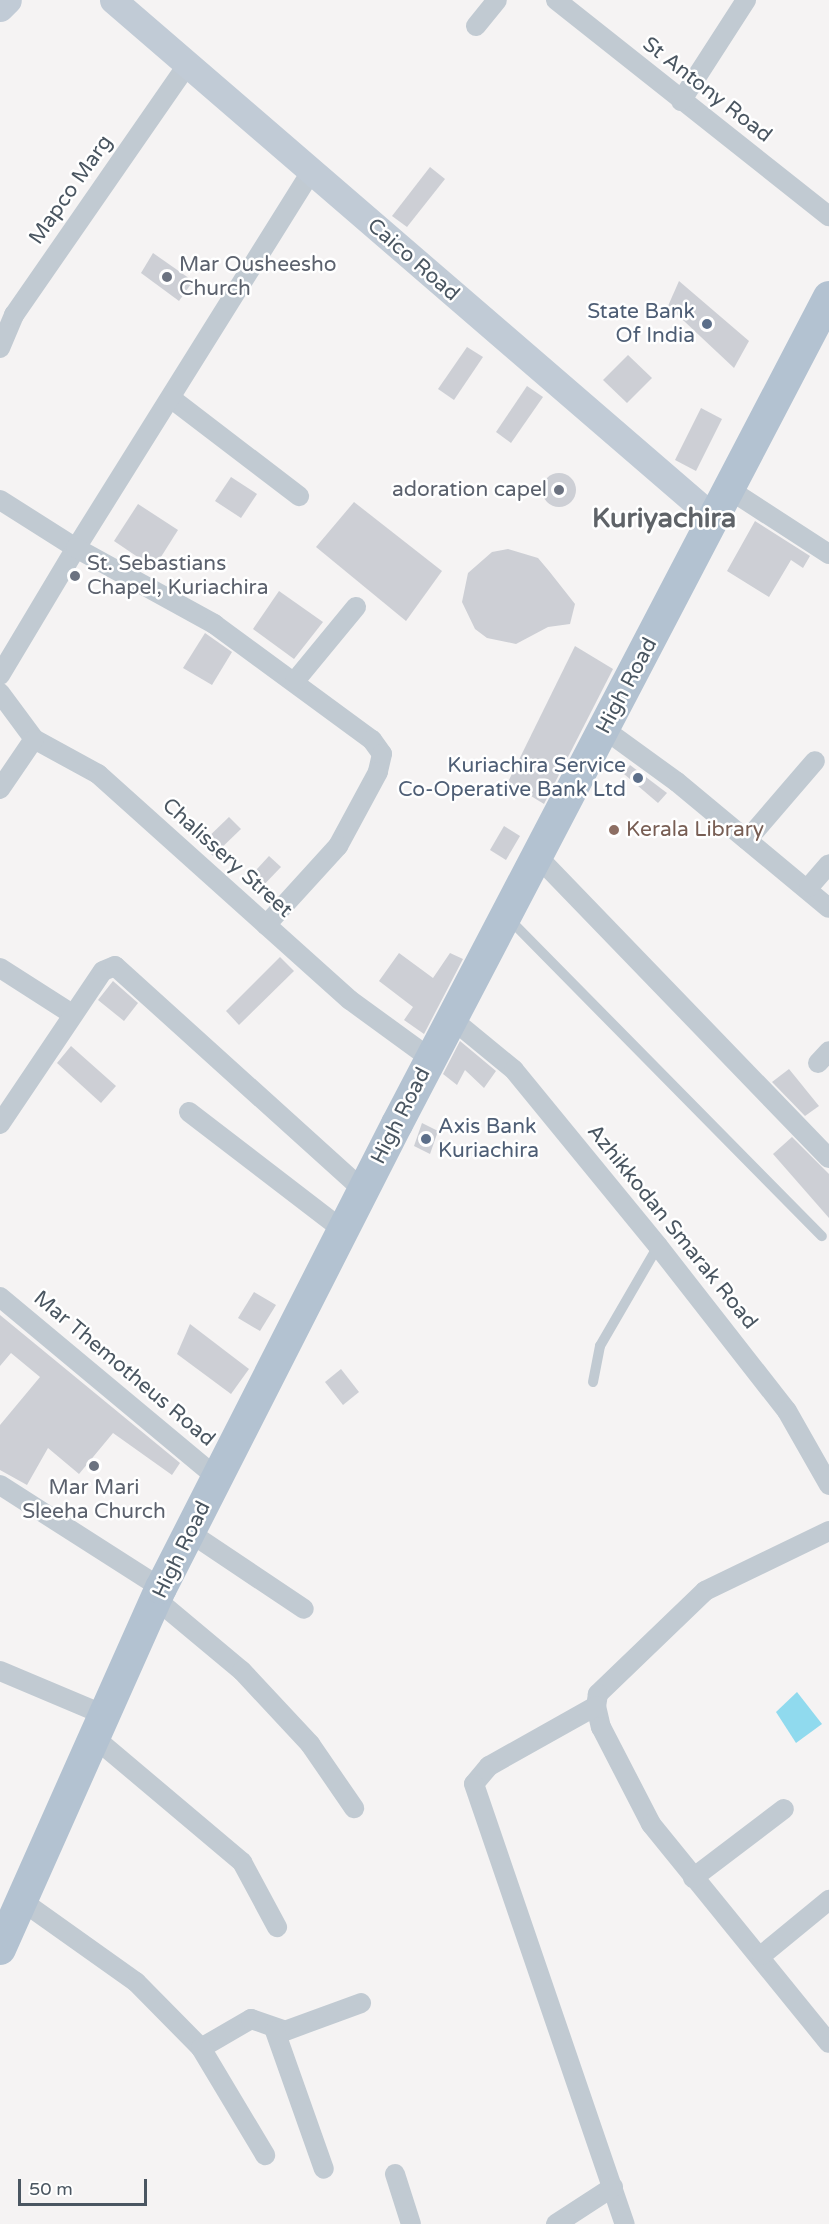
<!DOCTYPE html>
<style>
body{margin:0}
#map{position:relative;width:829px;height:2224px;overflow:hidden;background:#f5f3f3;font-family:"Varela Round",sans-serif}
div>[style]{position:absolute}
.water>*{inset:0;background:#90daee}
.building>*{inset:0;background:#cdcfd5}
.round{border-radius:50%}
.lane>*{height:10px;margin:-5px;padding:0 5px;transform-origin:5px;border-radius:5px;background:#c1cad2}
.street>*{height:20px;margin:-10px;padding:0 10px;transform-origin:10px;border-radius:10px;background:#c1cad2}
.secondary>*{height:27px;margin:-13.5px;padding:0 13.5px;transform-origin:13.5px;border-radius:13.5px;background:#c1cbd6}
.primary>*{height:32px;margin:-16px;padding:0 16px;transform-origin:16px;border-radius:16px;background:#b3c2d1}
.dots>*{width:16px;height:16px;translate:-50% -50%;box-sizing:border-box;border:3px solid #fff;border-radius:50%}
span{translate:-50% -50%;white-space:nowrap;text-align:center;line-height:1.15;-webkit-text-stroke:5px #fff;paint-order:stroke}
.street-label{font-size:21px;color:#4a5661}
.worship-label{font-size:21px;color:#5b616d}
.left{translate:0 -50%;text-align:left}
.right{translate:-100% -50%;text-align:right}
.service-label{font-size:21px;color:#4e5e75}
.education-label{font-size:21px;color:#785e54}
.district-label{font-size:27px;color:#5f6368;font-weight:700}
.scale{position:absolute;left:18px;top:2179px;width:129px;height:27px;box-sizing:border-box;border:3px solid #4a5661;border-top:0;padding-left:8px;font-size:18px;line-height:21px;white-space:nowrap;color:#4a5661;-webkit-text-stroke:4px #fff;paint-order:stroke}
</style>
<div id="map">
<div class="water">
<i style="clip-path:polygon(797px 1692px,822px 1724px,796px 1743px,776px 1712px)"></i>
</div>
<div class="building">
<i style="clip-path:polygon(430px 167px,445px 179px,407px 227px,392px 216px)"></i>
<i style="clip-path:polygon(153px 253px,193px 281px,179px 301px,141px 273px)"></i>
<i style="clip-path:polygon(679px 281px,749px 341px,734px 368px,668px 306px)"></i>
<i style="clip-path:polygon(467px 347px,483px 357px,454px 400px,438px 389px)"></i>
<i style="clip-path:polygon(628px 355px,652px 378px,627px 403px,603px 380px)"></i>
<i style="clip-path:polygon(527px 386px,543px 397px,511px 443px,496px 432px)"></i>
<i style="clip-path:polygon(701px 408px,722px 419px,696px 471px,675px 460px)"></i>
<i class="round" style="left:542px;top:473px;width:34px;height:34px"></i>
<i style="clip-path:polygon(231px 477px,257px 494px,241px 518px,215px 501px)"></i>
<i style="clip-path:polygon(354px 502px,442px 571px,406px 621px,316px 547px)"></i>
<i style="clip-path:polygon(138px 504px,178px 530px,154px 568px,114px 541px)"></i>
<i style="clip-path:polygon(755px 521px,810px 556px,803px 568px,791px 560px,769px 597px,727px 571px)"></i>
<i style="clip-path:polygon(508px 549px,538px 558px,549px 571px,575px 604px,570px 624px,548px 627px,516px 644px,487px 638px,475px 629px,462px 602px,468px 573px,492px 552px)"></i>
<i style="clip-path:polygon(279px 591px,323px 622px,294px 659px,253px 629px)"></i>
<i style="clip-path:polygon(205px 633px,232px 652px,212px 685px,183px 668px)"></i>
<i style="clip-path:polygon(575px 646px,613px 669px,544px 804px,508px 782px)"></i>
<i style="clip-path:polygon(630px 765px,667px 793px,658px 803px,624px 774px)"></i>
<i style="clip-path:polygon(229px 817px,241px 829px,213px 856px,201px 844px)"></i>
<i style="clip-path:polygon(504px 826px,520px 836px,506px 860px,490px 850px)"></i>
<i style="clip-path:polygon(269px 856px,281px 867px,257px 892px,246px 881px)"></i>
<i style="clip-path:polygon(399px 953px,433px 978px,450px 953px,463px 959px,424px 1034px,404px 1020px,413px 1007px,379px 981px)"></i>
<i style="clip-path:polygon(280px 957px,294px 971px,239px 1025px,226px 1011px)"></i>
<i style="clip-path:polygon(113px 981px,138px 1003px,124px 1021px,98px 1000px)"></i>
<i style="clip-path:polygon(460px 1041px,496px 1071px,484px 1088px,465px 1070px,457px 1085px,443px 1074px)"></i>
<i style="clip-path:polygon(71px 1046px,116px 1086px,101px 1103px,57px 1063px)"></i>
<i style="clip-path:polygon(789px 1069px,819px 1106px,805px 1116px,772px 1082px)"></i>
<i style="clip-path:polygon(422px 1123px,438px 1131px,430px 1154px,414px 1146px)"></i>
<i style="clip-path:polygon(792px 1137px,829px 1174px,829px 1218px,773px 1154px)"></i>
<i style="clip-path:polygon(254px 1292px,276px 1305px,260px 1331px,238px 1318px)"></i>
<i style="clip-path:polygon(0 1315px,180px 1463px,172px 1475px,113px 1433px,79px 1474px,48px 1448px,27px 1485px,0 1470px,0 1425px,40px 1377px,11px 1353px,0 1366px)"></i>
<i style="clip-path:polygon(190px 1324px,249px 1369px,231px 1394px,177px 1354px)"></i>
<i style="clip-path:polygon(341px 1369px,359px 1392px,343px 1405px,325px 1382px)"></i>
</div>
<div class="lane">
<i style="left:508px;top:918px;width:447px;rotate:45.4deg"></i>
<i style="left:593px;top:1382px;width:37px;rotate:-79deg"></i>
<i style="left:600px;top:1346px;width:116px;rotate:-59.9deg"></i>
</div>
<div class="street">
<i style="left:556px;top:0;width:348px;rotate:38.4deg"></i>
<i style="left:476px;top:26px;width:33px;rotate:-51deg"></i>
<i style="left:681px;top:101px;width:120px;rotate:-57.2deg"></i>
<i style="left:0;top:348px;width:36px;rotate:-67deg"></i>
<i style="left:14px;top:315px;width:304px;rotate:-55.3deg"></i>
<i style="left:172px;top:399px;width:160px;rotate:37.4deg"></i>
<i style="left:730px;top:490px;width:118px;rotate:32.9deg"></i>
<i style="left:0;top:500px;width:90px;rotate:32.3deg"></i>
<i style="left:76px;top:548px;width:443px;rotate:-58deg"></i>
<i style="left:0;top:675px;width:148px;rotate:-59.1deg"></i>
<i style="left:76px;top:548px;width:158px;rotate:28.8deg"></i>
<i style="left:214px;top:624px;width:196px;rotate:36.3deg"></i>
<i style="left:372px;top:740px;width:17px;rotate:54deg"></i>
<i style="left:382px;top:754px;width:18px;rotate:103deg"></i>
<i style="left:378px;top:772px;width:84px;rotate:118.4deg"></i>
<i style="left:338px;top:846px;width:107px;rotate:132.3deg"></i>
<i style="left:295px;top:681px;width:96px;rotate:-50.5deg"></i>
<i style="left:0;top:693px;width:57px;rotate:53.5deg"></i>
<i style="left:34px;top:739px;width:73px;rotate:28.7deg"></i>
<i style="left:98px;top:774px;width:338px;rotate:41.9deg"></i>
<i style="left:350px;top:1000px;width:100px;rotate:36.1deg"></i>
<i style="left:604px;top:729px;width:90px;rotate:36deg"></i>
<i style="left:677px;top:782px;width:197px;rotate:39.7deg"></i>
<i style="left:0;top:789px;width:60px;rotate:-55.8deg"></i>
<i style="left:747px;top:840px;width:104px;rotate:-49.3deg"></i>
<i style="left:537px;top:856px;width:420px;rotate:46deg"></i>
<i style="left:809px;top:887px;width:30px;rotate:-49deg"></i>
<i style="left:0;top:968px;width:85px;rotate:32.6deg"></i>
<i style="left:452px;top:1019px;width:80px;rotate:39.4deg"></i>
<i style="left:514px;top:1070px;width:227px;rotate:50.7deg"></i>
<i style="left:658px;top:1246px;width:209px;rotate:52deg"></i>
<i style="left:787px;top:1411px;width:85px;rotate:60.4deg"></i>
<i style="left:818px;top:1063px;width:16px;rotate:-47deg"></i>
<i style="left:189px;top:1112px;width:194px;rotate:37.5deg"></i>
<i style="left:0;top:1124px;width:184px;rotate:-56.1deg"></i>
<i style="left:103px;top:971px;width:13px;rotate:-23deg"></i>
<i style="left:115px;top:966px;width:334px;rotate:42.1deg"></i>
<i style="left:0;top:1297px;width:283px;rotate:39.8deg"></i>
<i style="left:0;top:1485px;width:191px;rotate:32.6deg"></i>
<i style="left:829px;top:1531px;width:138px;rotate:154.2deg"></i>
<i style="left:705px;top:1591px;width:149px;rotate:136.1deg"></i>
<i style="left:598px;top:1694px;width:12px;rotate:99deg"></i>
<i style="left:596px;top:1706px;width:22px;rotate:77deg"></i>
<i style="left:601px;top:1727px;width:109px;rotate:62.7deg"></i>
<i style="left:651px;top:1824px;width:282px;rotate:50.9deg"></i>
<i style="left:189px;top:1532px;width:138px;rotate:33.8deg"></i>
<i style="left:157px;top:1600px;width:111px;rotate:39.9deg"></i>
<i style="left:242px;top:1671px;width:100px;rotate:47deg"></i>
<i style="left:310px;top:1744px;width:78px;rotate:55.5deg"></i>
<i style="left:0;top:1671px;width:116px;rotate:22.8deg"></i>
<i style="left:596px;top:1706px;width:123px;rotate:150.7deg"></i>
<i style="left:489px;top:1766px;width:23px;rotate:130deg"></i>
<i style="left:474px;top:1784px;width:465px;rotate:71.1deg"></i>
<i style="left:96px;top:1739px;width:191px;rotate:40.1deg"></i>
<i style="left:242px;top:1862px;width:74px;rotate:61.7deg"></i>
<i style="left:693px;top:1878px;width:114px;rotate:-37.2deg"></i>
<i style="left:22px;top:1901px;width:140px;rotate:35.4deg"></i>
<i style="left:136px;top:1982px;width:93px;rotate:45.4deg"></i>
<i style="left:201px;top:2048px;width:58px;rotate:-30.1deg"></i>
<i style="left:251px;top:2019px;width:36px;rotate:19deg"></i>
<i style="left:285px;top:2031px;width:81px;rotate:-20.2deg"></i>
<i style="left:762px;top:1955px;width:87px;rotate:-39.4deg"></i>
<i style="left:275px;top:2031px;width:146px;rotate:70.5deg"></i>
<i style="left:201px;top:2048px;width:125px;rotate:59.1deg"></i>
<i style="left:395px;top:2174px;width:52px;rotate:72.3deg"></i>
<i style="left:556px;top:2224px;width:68px;rotate:-33deg"></i>
</div>
<div class="secondary">
<i style="left:113px;top:0;width:795px;rotate:40.77deg"></i>
<i style="left:0;top:8px;width:11px;rotate:-45deg"></i>
</div>
<div class="primary">
<i style="left:0;top:1949px;width:395px;rotate:-66deg"></i>
<i style="left:161px;top:1588px;width:521px;rotate:-63.04deg"></i>
<i style="left:397px;top:1124px;width:933px;rotate:-62.42deg"></i>
</div>
<div class="dots">
<i style="left:167px;top:277px;background:#6b7280"></i>
<i style="left:707px;top:324px;background:#5c6f8a"></i>
<i style="left:559px;top:490px;background:#6b7280"></i>
<i style="left:75px;top:576px;background:#6b7280"></i>
<i style="left:638px;top:778px;background:#5c6f8a"></i>
<i style="left:614px;top:830px;background:#8d6e63"></i>
<i style="left:426px;top:1139px;background:#5c6f8a"></i>
<i style="left:94px;top:1466px;background:#6b7280"></i>
</div>
<div class="street-label">
<span style="left:707px;top:90px;rotate:38deg">St Antony Road</span>
<span style="left:71px;top:190px;rotate:-55deg">Mapco Marg</span>
<span style="left:413px;top:260px;rotate:41deg">Caico Road</span>
<span style="left:627px;top:686px;rotate:-62deg">High Road</span>
<span style="left:227px;top:858px;rotate:42deg">Chalissery Street</span>
<span style="left:401px;top:1116px;rotate:-63deg">High Road</span>
<span style="left:672px;top:1227px;rotate:51deg">Azhikkodan Smarak Road</span>
<span style="left:124px;top:1369px;rotate:40deg">Mar Themotheus Road</span>
<span style="left:182px;top:1550px;rotate:-64deg">High Road</span>
</div>
<div class="worship-label">
<span class="left" style="left:179px;top:277px">Mar Ousheesho<br>Church</span>
<span class="right" style="left:547px;top:490px">adoration capel</span>
<span class="left" style="left:87px;top:576px">St. Sebastians<br>Chapel, Kuriachira</span>
<span style="left:94px;top:1500px">Mar Mari<br>Sleeha Church</span>
</div>
<div class="service-label">
<span class="right" style="left:695px;top:324px">State Bank<br>Of India</span>
<span class="right" style="left:626px;top:778px">Kuriachira Service<br>Co-Operative Bank Ltd</span>
<span class="left" style="left:438px;top:1139px">Axis Bank<br>Kuriachira</span>
</div>
<div class="education-label">
<span class="left" style="left:626px;top:830px">Kerala Library</span>
</div>
<div class="district-label">
<span style="left:664px;top:519px">Kuriyachira</span>
</div>
<div class="scale">50 m</div>
</div>
